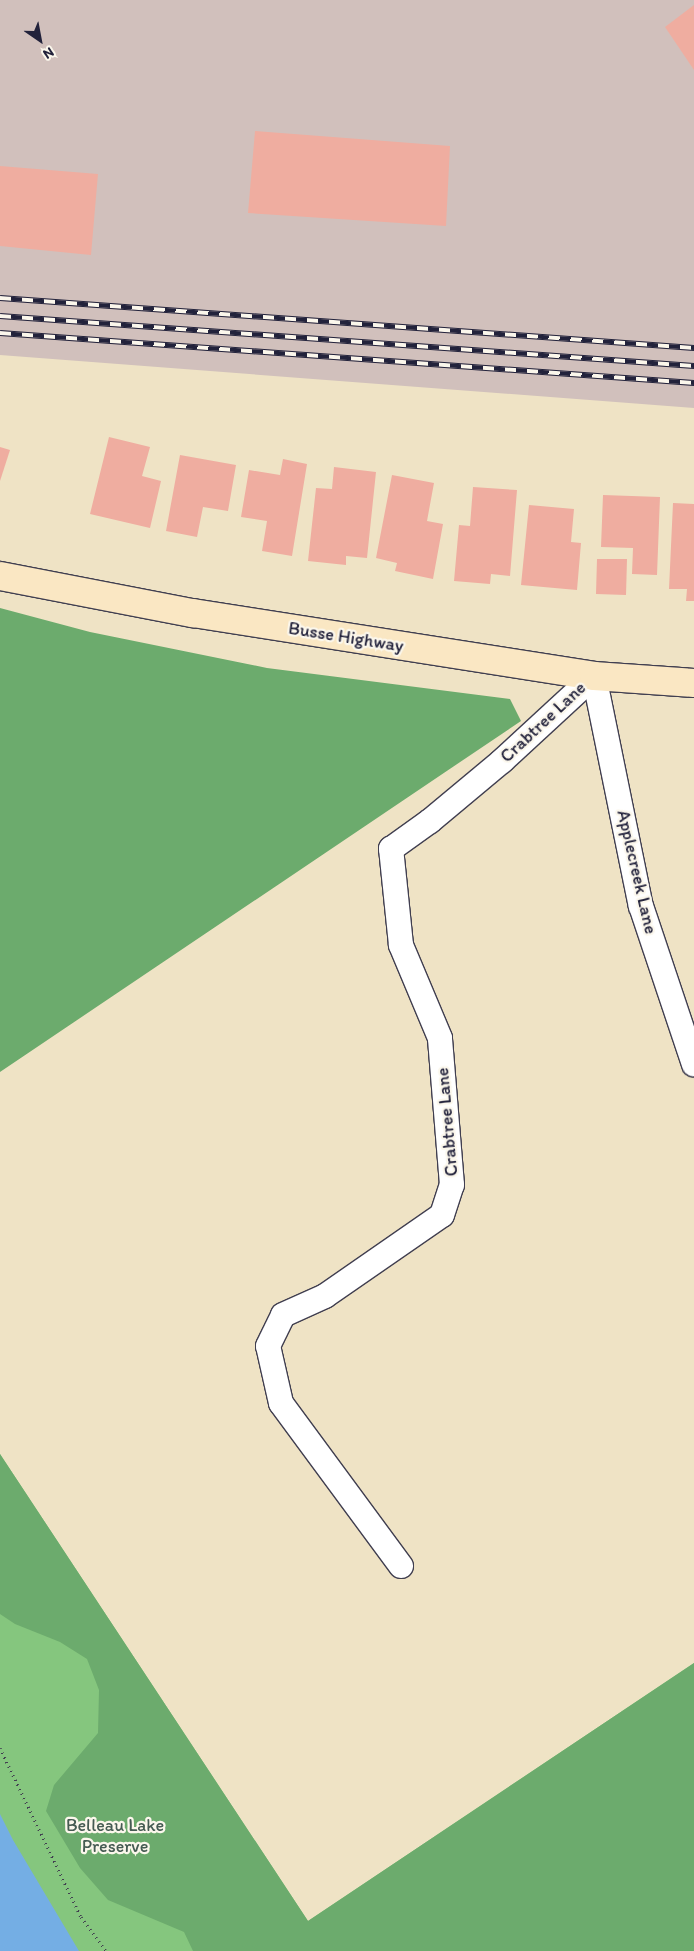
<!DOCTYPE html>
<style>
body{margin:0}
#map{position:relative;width:694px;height:1951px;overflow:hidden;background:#efe3c5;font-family:Itim,sans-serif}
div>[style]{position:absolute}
.industrial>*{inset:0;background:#d1c0bc}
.green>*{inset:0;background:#85c67e}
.forest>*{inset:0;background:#6cab6d}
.water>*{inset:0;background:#74aee4}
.building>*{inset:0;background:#efada0}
.path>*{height:3px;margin-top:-1.5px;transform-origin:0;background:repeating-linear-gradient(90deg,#413f50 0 1px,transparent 0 5px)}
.roads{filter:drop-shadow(1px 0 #413f50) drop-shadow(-1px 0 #413f50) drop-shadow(0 1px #413f50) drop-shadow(0 -1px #413f50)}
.minor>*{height:24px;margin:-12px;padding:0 12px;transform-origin:12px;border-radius:12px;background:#fff}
.secondary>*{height:28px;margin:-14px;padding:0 14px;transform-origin:14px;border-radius:14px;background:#fae7c3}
.rail>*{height:5.5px;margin-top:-2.75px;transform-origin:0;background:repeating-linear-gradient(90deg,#fbf7ec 0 11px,#22223b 0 22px);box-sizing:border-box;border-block:1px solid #22223b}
span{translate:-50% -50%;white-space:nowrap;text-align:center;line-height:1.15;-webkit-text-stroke:4.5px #fbf7ec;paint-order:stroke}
.street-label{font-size:18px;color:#22223b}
.park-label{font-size:18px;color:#455b52}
.north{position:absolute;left:15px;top:15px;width:50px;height:50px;-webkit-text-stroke:4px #fbf7ec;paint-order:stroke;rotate:147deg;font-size:14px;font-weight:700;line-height:20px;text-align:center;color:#22223b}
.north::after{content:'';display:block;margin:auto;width:18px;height:22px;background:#22223b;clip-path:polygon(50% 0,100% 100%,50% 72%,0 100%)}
</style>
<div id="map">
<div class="industrial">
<i style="clip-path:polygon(0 0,694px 0,694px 408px,0 355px)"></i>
</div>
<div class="green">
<i style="clip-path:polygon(0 1454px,308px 1921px,694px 1663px,694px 1951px,0 1951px)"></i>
</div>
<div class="forest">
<i style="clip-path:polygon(0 608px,90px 632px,267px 668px,510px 699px,521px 721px,0 1072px)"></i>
<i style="clip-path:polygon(0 1454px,308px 1921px,694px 1663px,694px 1951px,193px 1951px,184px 1932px,108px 1900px,80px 1868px,46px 1811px,54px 1785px,98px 1733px,99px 1690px,87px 1659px,60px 1642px,15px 1624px,0 1614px)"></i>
</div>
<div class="water">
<i style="clip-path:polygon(0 1814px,13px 1840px,79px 1951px,0 1951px)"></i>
</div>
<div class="building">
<i style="clip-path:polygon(694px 5px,694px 70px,665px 27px)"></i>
<i style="clip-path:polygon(255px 131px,450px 146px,446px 226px,248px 213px)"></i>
<i style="clip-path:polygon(0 166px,98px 174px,91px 255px,0 246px)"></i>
<i style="clip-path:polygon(109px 437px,150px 447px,142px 476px,161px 481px,150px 528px,90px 514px)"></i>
<i style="clip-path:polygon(0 447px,10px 450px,0 481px)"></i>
<i style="clip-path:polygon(180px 455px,236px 465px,228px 511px,203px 507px,197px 537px,166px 531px)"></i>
<i style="clip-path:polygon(283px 459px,307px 464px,292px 556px,262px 551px,267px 521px,241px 517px,249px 470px,280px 475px)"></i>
<i style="clip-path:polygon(334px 467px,376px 472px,367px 558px,346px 556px,346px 565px,308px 561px,316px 488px,332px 489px)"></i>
<i style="clip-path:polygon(392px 475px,434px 483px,427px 521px,443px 524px,433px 579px,395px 571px,397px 563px,376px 558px)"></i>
<i style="clip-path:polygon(473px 487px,517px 490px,510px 576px,491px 574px,490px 584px,454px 581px,459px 525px,470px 526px)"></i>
<i style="clip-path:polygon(603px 495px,660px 497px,657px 575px,632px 574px,633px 548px,601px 547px)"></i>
<i style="clip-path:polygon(673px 503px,694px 504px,694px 601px,686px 601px,687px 589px,669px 589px)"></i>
<i style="clip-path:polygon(529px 505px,574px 509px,571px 542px,581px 543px,577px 590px,521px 585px)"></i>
<i style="clip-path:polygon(597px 559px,627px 559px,626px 595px,596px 594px)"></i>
</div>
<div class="path">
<i style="left:0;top:1748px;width:187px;rotate:64.4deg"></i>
<i style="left:81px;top:1917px;width:42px;rotate:53.7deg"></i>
</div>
<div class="roads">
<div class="minor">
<i style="left:594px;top:676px;width:235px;rotate:78.5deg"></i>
<i style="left:641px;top:906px;width:167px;rotate:71.5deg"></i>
<i style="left:401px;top:1566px;width:202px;rotate:-126.4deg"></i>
<i style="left:281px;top:1403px;width:58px;rotate:-102.8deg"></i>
<i style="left:268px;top:1346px;width:34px;rotate:-64deg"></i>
<i style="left:283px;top:1315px;width:46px;rotate:-24.3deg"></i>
<i style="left:325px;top:1296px;width:142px;rotate:-34.7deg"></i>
<i style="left:442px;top:1215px;width:32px;rotate:-72deg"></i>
<i style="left:452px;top:1185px;width:147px;rotate:-94.7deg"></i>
<i style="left:440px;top:1038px;width:101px;rotate:-112.8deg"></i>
<i style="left:401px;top:945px;width:97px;rotate:-95.9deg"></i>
<i style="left:391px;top:849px;width:48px;rotate:-35.7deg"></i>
<i style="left:430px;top:821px;width:94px;rotate:-39.8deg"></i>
<i style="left:502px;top:761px;width:125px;rotate:-42.7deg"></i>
</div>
<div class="secondary">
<i style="left:0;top:576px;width:197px;rotate:10.9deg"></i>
<i style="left:193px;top:613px;width:406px;rotate:8.9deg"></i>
<i style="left:594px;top:676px;width:100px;rotate:4deg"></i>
</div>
</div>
<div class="rail">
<i style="left:0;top:298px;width:696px;rotate:4.12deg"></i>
<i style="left:0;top:316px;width:696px;rotate:4.12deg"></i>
<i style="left:0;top:333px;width:696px;rotate:4.12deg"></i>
</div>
<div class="street-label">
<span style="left:346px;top:637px;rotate:9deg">Busse Highway</span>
<span style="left:543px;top:722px;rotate:-43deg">Crabtree Lane</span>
<span style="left:637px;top:872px;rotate:77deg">Applecreek Lane</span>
<span style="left:447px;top:1122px;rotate:-95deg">Crabtree Lane</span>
</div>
<div class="park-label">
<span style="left:115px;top:1836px">Belleau Lake<br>Preserve</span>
</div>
<div class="north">N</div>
</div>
